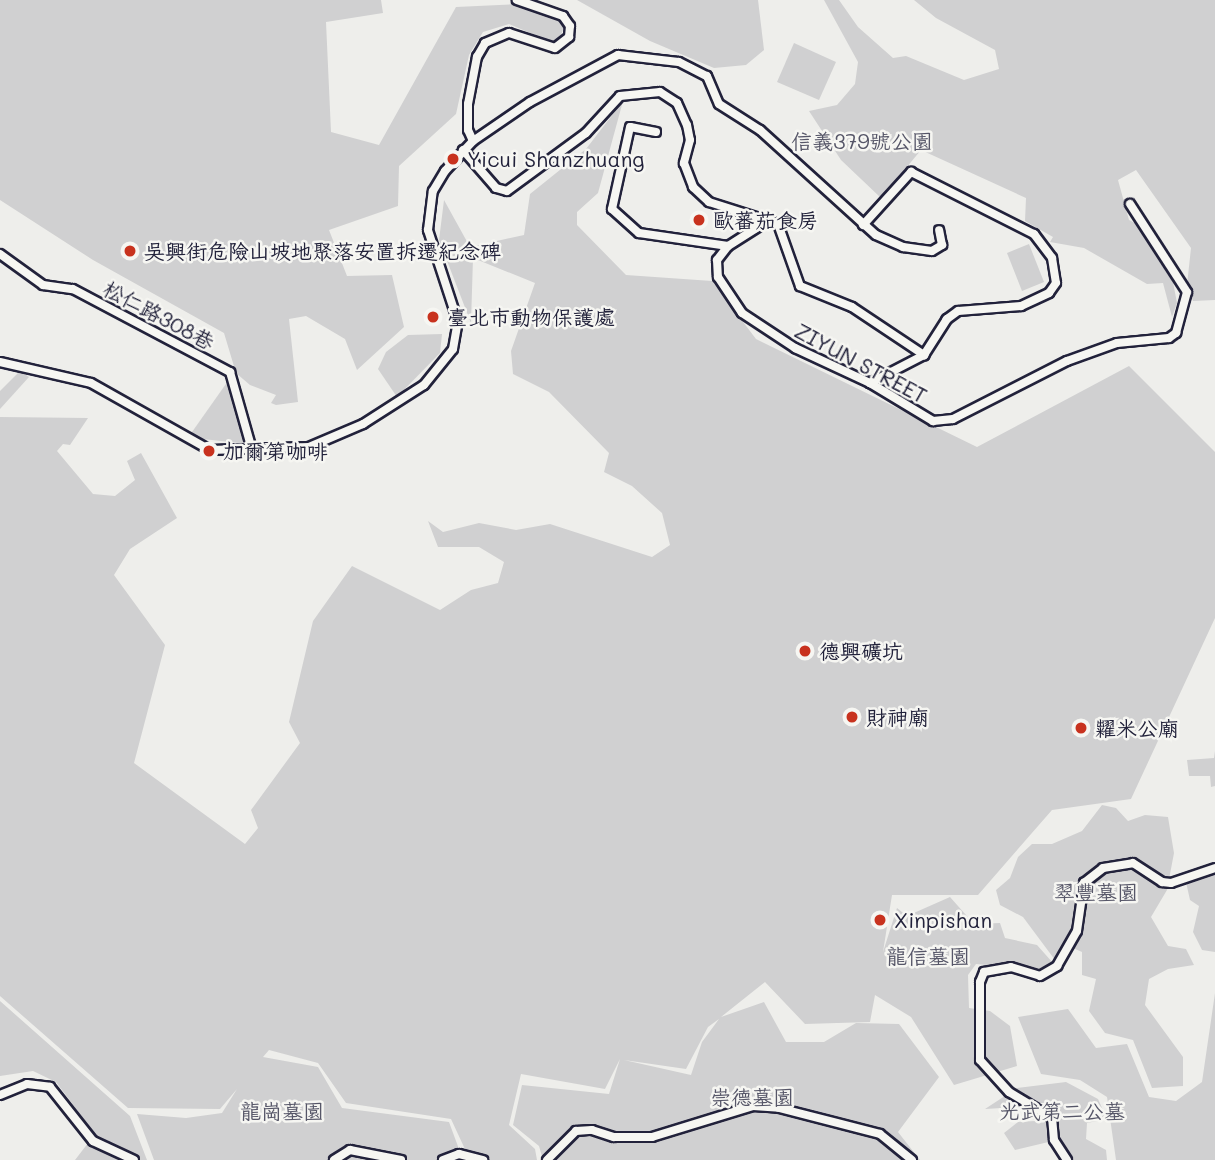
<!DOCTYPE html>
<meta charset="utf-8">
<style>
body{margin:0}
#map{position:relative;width:1215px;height:1160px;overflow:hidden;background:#eeeeeb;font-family:Mali,"LXGW WenKai TC",sans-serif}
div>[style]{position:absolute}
.green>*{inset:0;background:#d0d0d1}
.roads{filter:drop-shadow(2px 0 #22223b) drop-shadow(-2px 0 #22223b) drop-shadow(0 2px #22223b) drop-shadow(0 -2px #22223b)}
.street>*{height:8px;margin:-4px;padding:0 4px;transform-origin:4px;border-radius:4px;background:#f6f6f2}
.dots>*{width:19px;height:19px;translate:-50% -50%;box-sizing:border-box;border:4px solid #f6f6f2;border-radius:50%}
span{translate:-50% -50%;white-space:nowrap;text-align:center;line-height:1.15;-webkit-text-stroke:5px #f6f6f2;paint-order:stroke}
.park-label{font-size:21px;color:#565668}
.poi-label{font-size:21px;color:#22223b}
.left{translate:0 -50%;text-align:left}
.street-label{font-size:21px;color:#22223b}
</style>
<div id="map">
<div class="green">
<i style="clip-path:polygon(0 0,381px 0,383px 13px,326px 22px,331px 132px,379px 145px,456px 7px,520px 4px,563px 20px,563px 29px,560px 39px,549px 41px,509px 24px,483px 32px,469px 55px,456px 114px,399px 166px,398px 206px,329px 230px,347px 276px,392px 275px,404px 327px,357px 370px,345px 339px,306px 316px,289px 319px,298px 402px,276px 405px,271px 403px,276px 395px,250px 385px,236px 373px,224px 333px,93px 260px,0 200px)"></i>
<i style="clip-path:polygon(577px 0,758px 0,764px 50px,746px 65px,714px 68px,650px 41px)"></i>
<i style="clip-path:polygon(824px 0,839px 0,858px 27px,893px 58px,906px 56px,964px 80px,999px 69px,995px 50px,936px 18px,914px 0,1215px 0,1215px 300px,1193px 301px,1187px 285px,1191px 248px,1136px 170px,1118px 180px,1129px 220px,1139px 225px,1173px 282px,1177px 303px,1172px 317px,1163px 283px,1147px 284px,1084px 248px,1050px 242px,1053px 237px,1025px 221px,1026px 198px,921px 150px,881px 198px,841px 160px,809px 111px,837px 105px,855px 84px,858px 62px)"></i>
<i style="clip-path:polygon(794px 43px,836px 62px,819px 100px,777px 82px)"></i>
<i style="clip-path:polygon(evenodd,623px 101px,598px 193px,577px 212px,577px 225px,626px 275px,712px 281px,756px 339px,977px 447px,1129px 366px,1215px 452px,1215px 618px,1131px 799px,1052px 810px,978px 895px,892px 895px,883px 952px,897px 908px,907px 916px,950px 897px,974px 924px,1000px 923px,1005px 938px,1037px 945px,1053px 963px,1038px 969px,976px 964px,968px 975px,969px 1008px,990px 1011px,1010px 1026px,1017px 1066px,954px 1085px,911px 1017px,875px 995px,870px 1022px,805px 1024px,765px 982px,721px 1017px,764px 1002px,786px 1042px,824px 1042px,856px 1023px,899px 1024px,939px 1077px,898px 1132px,920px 1160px,543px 1160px,539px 1146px,513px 1125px,522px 1085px,609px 1094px,620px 1059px,605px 1089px,521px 1074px,509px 1125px,535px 1149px,537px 1160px,470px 1160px,451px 1119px,346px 1103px,318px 1063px,269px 1050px,263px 1057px,318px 1067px,342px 1108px,449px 1122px,463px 1160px,154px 1160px,137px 1114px,186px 1118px,222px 1113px,237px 1089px,220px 1109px,128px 1108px,0 996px,0 417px,88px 418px,70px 445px,63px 444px,57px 451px,93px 494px,115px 496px,135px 480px,127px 461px,141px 453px,177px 518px,130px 549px,114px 575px,165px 645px,134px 763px,245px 844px,258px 828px,251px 810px,300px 743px,289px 722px,313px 621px,352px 566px,440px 610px,471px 590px,498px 583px,504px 562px,479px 547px,438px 547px,428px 521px,443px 532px,479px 523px,516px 530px,550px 524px,652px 557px,670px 545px,662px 513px,632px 486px,604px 472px,609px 453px,549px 392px,513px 374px,511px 351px,535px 283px,473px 258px,471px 323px,439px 240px,444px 200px,470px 247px,524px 235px,530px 194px,586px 149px,623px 101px,719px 1019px,702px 1042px,691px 1075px,624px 1060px,686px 1069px,708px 1027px,719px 1019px)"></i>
<i style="clip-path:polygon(1029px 244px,1044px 282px,1022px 291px,1007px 253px)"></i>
<i style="clip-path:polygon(442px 334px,440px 353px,397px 397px,378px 369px,386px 352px,408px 335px)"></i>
<i style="clip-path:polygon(20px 371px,29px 377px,0 409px,0 391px)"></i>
<i style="clip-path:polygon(228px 381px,233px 384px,249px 444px,193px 438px,192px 432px)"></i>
<i style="clip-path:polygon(1215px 751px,1215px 786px,1211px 787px,1210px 776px,1189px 776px,1187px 760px,1214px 758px)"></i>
<i style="clip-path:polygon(1102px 805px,1116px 808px,1128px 821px,1145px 815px,1168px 817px,1174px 853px,1167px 890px,1151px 917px,1168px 946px,1186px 949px,1194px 965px,1168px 969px,1149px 979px,1145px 1005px,1183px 1057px,1183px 1086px,1152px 1088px,1133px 1040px,1105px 1033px,1089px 1011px,1096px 979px,1082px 975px,1082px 952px,1066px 945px,1055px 960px,1023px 917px,1000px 905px,996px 890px,1010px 878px,1018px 857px,1032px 844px,1052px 844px,1082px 831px)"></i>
<i style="clip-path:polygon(1215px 874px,1215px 952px,1202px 950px,1193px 932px,1199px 906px,1190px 900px,1186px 882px)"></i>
<i style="clip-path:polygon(1215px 993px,1215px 1160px,1116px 1160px,1107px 1097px,1080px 1080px,1041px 1074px,1018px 1017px,1068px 1009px,1096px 1048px,1127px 1044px,1149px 1097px,1176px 1101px,1202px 1082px)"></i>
<i style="clip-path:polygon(0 1001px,130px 1116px,147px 1160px,75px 1160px,95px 1134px,56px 1082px,33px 1071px,0 1076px)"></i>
<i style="clip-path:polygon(1066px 1082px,1098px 1099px,1107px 1119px,1087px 1123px,1086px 1139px,1106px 1150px,1107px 1160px,1072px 1160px,1061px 1139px,1015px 1150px,1004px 1133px,1018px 1122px,1035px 1121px,1019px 1107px,985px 1109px,1017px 1088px)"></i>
</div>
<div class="roads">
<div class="street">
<i style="left:656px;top:132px;width:26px;rotate:-169deg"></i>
<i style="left:630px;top:127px;width:84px;rotate:102.4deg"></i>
<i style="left:612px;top:209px;width:36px;rotate:42deg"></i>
<i style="left:639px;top:233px;width:90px;rotate:8.3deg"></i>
<i style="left:473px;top:141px;width:12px;rotate:-114deg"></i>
<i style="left:468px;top:130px;width:26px;rotate:-90deg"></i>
<i style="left:468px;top:104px;width:48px;rotate:-79.2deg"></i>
<i style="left:477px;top:57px;width:16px;rotate:-60deg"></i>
<i style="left:485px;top:43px;width:26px;rotate:-23deg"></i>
<i style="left:509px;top:33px;width:48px;rotate:18.1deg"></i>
<i style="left:555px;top:48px;width:18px;rotate:-38deg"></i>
<i style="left:569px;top:37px;width:11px;rotate:-85deg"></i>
<i style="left:570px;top:26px;width:12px;rotate:-125deg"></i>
<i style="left:563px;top:16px;width:49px;rotate:-160.8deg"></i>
<i style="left:463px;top:150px;width:50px;rotate:49deg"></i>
<i style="left:496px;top:188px;width:11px;rotate:15deg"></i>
<i style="left:507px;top:191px;width:98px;rotate:-36.3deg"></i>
<i style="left:586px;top:133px;width:50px;rotate:-47.4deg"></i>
<i style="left:620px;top:96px;width:40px;rotate:-5.7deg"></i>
<i style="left:660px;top:92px;width:20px;rotate:33deg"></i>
<i style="left:677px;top:103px;width:24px;rotate:66deg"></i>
<i style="left:687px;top:125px;width:15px;rotate:79deg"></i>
<i style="left:690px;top:140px;width:24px;rotate:105deg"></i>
<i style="left:684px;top:163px;width:26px;rotate:69deg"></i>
<i style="left:693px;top:187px;width:22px;rotate:43deg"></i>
<i style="left:709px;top:202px;width:72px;rotate:17.7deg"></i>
<i style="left:778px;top:224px;width:66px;rotate:70.5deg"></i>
<i style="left:800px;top:286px;width:56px;rotate:22deg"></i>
<i style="left:852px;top:307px;width:87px;rotate:33.7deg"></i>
<i style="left:769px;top:220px;width:49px;rotate:147.6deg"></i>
<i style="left:728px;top:246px;width:18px;rotate:128deg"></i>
<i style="left:717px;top:260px;width:17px;rotate:87deg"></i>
<i style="left:718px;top:277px;width:43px;rotate:56.3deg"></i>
<i style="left:742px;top:313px;width:64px;rotate:33.4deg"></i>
<i style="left:795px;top:348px;width:83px;rotate:25deg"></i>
<i style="left:870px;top:383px;width:74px;rotate:31.1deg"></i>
<i style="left:933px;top:421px;width:20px;rotate:-6deg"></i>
<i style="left:953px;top:419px;width:128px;rotate:-27deg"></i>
<i style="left:1067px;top:361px;width:53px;rotate:-19.8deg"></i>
<i style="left:1117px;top:343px;width:52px;rotate:-5.5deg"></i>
<i style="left:1169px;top:338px;width:9px;rotate:-36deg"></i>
<i style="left:1176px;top:333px;width:42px;rotate:-75deg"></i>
<i style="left:1187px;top:292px;width:105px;rotate:-122.9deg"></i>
<i style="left:863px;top:225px;width:72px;rotate:-47.8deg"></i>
<i style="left:911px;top:172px;width:138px;rotate:26.8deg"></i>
<i style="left:1034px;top:234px;width:30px;rotate:53deg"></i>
<i style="left:1052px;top:258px;width:25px;rotate:81deg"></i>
<i style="left:1056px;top:283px;width:12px;rotate:125deg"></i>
<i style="left:1049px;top:293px;width:31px;rotate:155deg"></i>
<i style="left:1021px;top:306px;width:63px;rotate:175.5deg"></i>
<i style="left:958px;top:311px;width:14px;rotate:144deg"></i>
<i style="left:947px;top:319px;width:43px;rotate:122.6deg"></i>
<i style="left:924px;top:355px;width:61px;rotate:152.6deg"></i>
<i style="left:0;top:254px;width:53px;rotate:35.8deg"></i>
<i style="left:43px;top:285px;width:30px;rotate:8deg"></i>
<i style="left:73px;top:289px;width:178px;rotate:27.9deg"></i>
<i style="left:230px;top:372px;width:81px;rotate:74.2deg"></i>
<i style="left:0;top:362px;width:93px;rotate:13deg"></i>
<i style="left:91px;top:383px;width:137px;rotate:29.4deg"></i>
<i style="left:210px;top:450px;width:99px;rotate:-1.7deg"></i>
<i style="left:309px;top:447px;width:59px;rotate:-23.1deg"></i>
<i style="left:363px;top:424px;width:72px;rotate:-32.6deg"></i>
<i style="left:424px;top:385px;width:46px;rotate:-51.1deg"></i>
<i style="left:453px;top:349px;width:27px;rotate:-80deg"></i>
<i style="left:458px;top:322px;width:97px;rotate:-108.1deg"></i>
<i style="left:428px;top:230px;width:39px;rotate:-83deg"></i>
<i style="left:433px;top:191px;width:23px;rotate:-59deg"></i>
<i style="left:445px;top:171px;width:41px;rotate:-47deg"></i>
<i style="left:473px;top:141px;width:69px;rotate:-34.4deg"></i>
<i style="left:530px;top:102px;width:100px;rotate:-28.1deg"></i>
<i style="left:618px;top:55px;width:61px;rotate:6.5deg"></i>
<i style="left:679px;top:62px;width:31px;rotate:27deg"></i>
<i style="left:707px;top:76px;width:30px;rotate:67deg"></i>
<i style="left:719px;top:104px;width:49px;rotate:32.4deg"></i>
<i style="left:760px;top:130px;width:156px;rotate:42.2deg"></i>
<i style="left:876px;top:235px;width:30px;rotate:24deg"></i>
<i style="left:903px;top:247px;width:29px;rotate:8deg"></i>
<i style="left:932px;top:251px;width:12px;rotate:-31deg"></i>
<i style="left:942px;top:245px;width:15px;rotate:-101deg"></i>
<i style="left:0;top:1095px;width:29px;rotate:-22deg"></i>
<i style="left:27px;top:1084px;width:23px;rotate:7deg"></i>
<i style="left:50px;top:1087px;width:69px;rotate:51.5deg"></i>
<i style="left:93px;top:1141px;width:45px;rotate:24.9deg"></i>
<i style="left:334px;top:1160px;width:19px;rotate:-32deg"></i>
<i style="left:350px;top:1150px;width:52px;rotate:11.1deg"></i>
<i style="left:443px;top:1160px;width:17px;rotate:-21deg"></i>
<i style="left:459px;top:1154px;width:25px;rotate:14deg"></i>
<i style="left:547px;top:1160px;width:41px;rotate:-45deg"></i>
<i style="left:576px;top:1131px;width:16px;rotate:-4deg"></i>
<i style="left:592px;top:1130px;width:23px;rotate:18deg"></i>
<i style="left:614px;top:1137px;width:38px"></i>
<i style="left:652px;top:1137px;width:106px;rotate:-17.1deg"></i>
<i style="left:753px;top:1106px;width:26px;rotate:4deg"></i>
<i style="left:779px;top:1108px;width:104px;rotate:14.4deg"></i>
<i style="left:880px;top:1134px;width:41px;rotate:39.1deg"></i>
<i style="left:1067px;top:1160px;width:24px;rotate:-123deg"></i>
<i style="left:1054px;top:1140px;width:22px;rotate:-95deg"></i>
<i style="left:1052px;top:1118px;width:50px;rotate:-148.8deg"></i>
<i style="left:1009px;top:1092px;width:43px;rotate:-132.2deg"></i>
<i style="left:980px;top:1060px;width:78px;rotate:-90deg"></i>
<i style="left:980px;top:982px;width:11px;rotate:-68deg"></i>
<i style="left:984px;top:972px;width:27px;rotate:-10deg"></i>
<i style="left:1011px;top:967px;width:30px;rotate:17deg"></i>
<i style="left:1040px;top:976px;width:20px;rotate:-30deg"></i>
<i style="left:1057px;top:966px;width:40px;rotate:-60.3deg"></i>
<i style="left:1077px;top:931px;width:49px;rotate:-81.7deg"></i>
<i style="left:1084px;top:883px;width:24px;rotate:-38deg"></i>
<i style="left:1103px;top:868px;width:30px;rotate:-9deg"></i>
<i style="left:1133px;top:863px;width:35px;rotate:33deg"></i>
<i style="left:1162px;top:882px;width:9px;rotate:6deg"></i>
<i style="left:1171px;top:883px;width:46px;rotate:-18.8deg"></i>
</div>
</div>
<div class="dots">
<i style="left:453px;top:159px;background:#c8321e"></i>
<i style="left:699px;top:220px;background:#c8321e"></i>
<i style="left:130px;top:251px;background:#c8321e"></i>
<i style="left:433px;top:317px;background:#c8321e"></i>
<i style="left:209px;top:451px;background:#c8321e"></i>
<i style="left:805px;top:651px;background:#c8321e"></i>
<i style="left:852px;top:717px;background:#c8321e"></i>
<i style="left:1081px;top:728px;background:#c8321e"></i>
<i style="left:880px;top:920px;background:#c8321e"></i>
</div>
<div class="park-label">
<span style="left:862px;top:141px">信義379號公園</span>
<span style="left:1096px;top:892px">翠豐墓園</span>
<span style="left:928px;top:956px">龍信墓園</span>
<span style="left:752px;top:1097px">崇德墓園</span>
<span style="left:282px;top:1111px">龍崗墓園</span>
<span style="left:1062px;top:1111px">光武第二公墓</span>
</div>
<div class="poi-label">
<span class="left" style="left:467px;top:159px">Yicui Shanzhuang</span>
<span class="left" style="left:713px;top:220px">歐蕃茄食房</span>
<span class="left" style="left:144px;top:251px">吳興街危險山坡地聚落安置拆遷紀念碑</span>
<span class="left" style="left:447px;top:317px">臺北市動物保護處</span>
<span class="left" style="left:223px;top:451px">加爾第咖啡</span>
<span class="left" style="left:819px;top:651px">德興礦坑</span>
<span class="left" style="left:866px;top:717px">財神廟</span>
<span class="left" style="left:1095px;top:728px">糶米公廟</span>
<span class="left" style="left:894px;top:920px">Xinpishan</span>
</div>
<div class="street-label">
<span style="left:159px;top:315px;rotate:28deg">松仁路308巷</span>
<span style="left:861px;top:363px;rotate:28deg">ZIYUN STREET</span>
</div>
</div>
